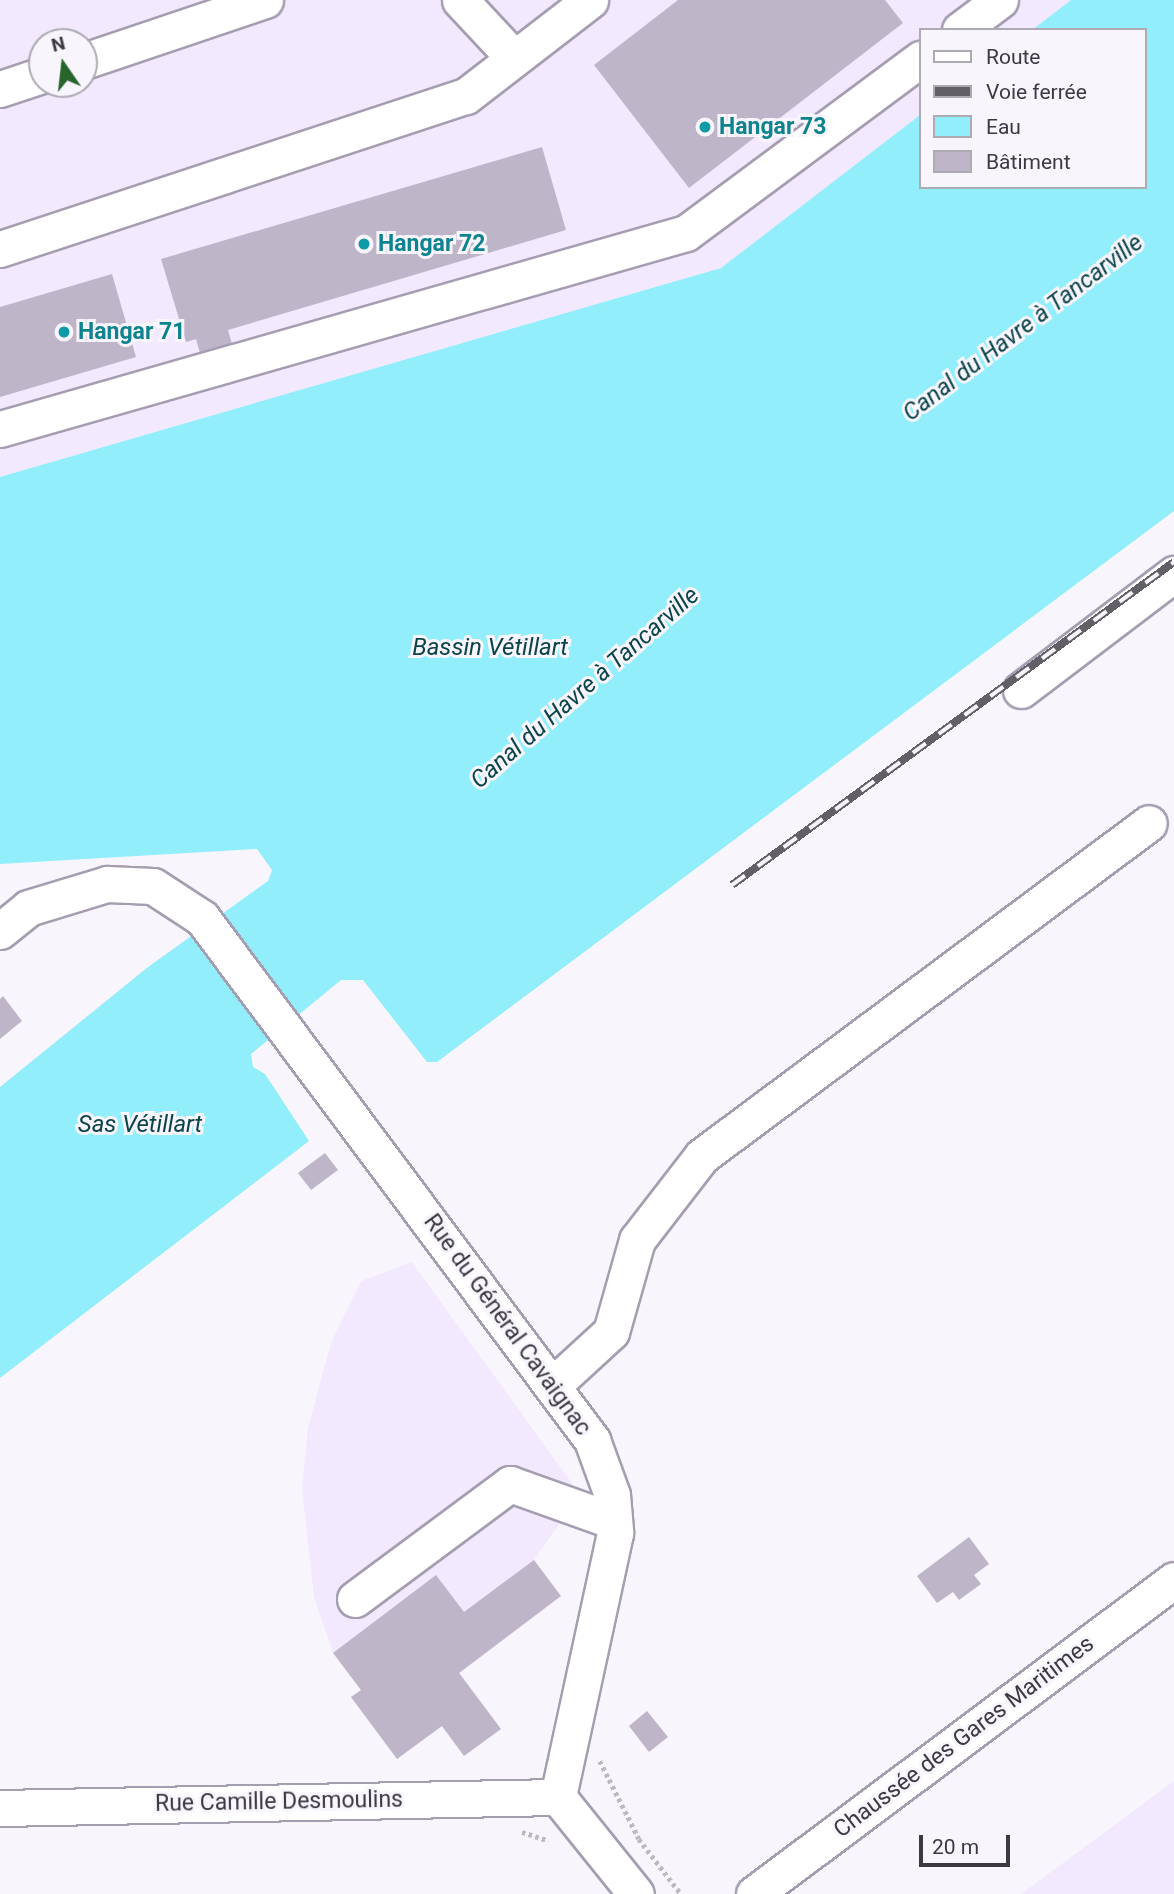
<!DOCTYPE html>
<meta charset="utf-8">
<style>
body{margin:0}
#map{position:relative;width:1174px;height:1894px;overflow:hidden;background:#f9f5fd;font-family:Roboto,sans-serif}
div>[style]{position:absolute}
.built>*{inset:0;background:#f2e9ff}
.water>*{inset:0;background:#92eefb}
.building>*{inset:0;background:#beb5c8}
.path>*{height:4.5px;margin-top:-2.25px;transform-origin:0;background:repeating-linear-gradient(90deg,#bcb9c1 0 3.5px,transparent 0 7px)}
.roads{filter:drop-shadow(2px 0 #a59db0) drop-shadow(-2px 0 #a59db0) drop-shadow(0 2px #a59db0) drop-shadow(0 -2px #a59db0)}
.minor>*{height:35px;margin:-17.5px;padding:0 17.5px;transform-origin:17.5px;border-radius:17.5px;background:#fff}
.rail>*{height:8px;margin-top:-4px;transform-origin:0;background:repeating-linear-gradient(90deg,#f9f5fd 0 16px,#625f67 0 32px);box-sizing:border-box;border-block:2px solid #625f67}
.dots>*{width:19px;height:19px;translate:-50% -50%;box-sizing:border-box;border:4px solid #f9f5fd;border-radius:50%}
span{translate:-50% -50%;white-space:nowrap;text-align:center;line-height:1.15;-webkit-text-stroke:6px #f9f5fd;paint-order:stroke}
.culture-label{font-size:23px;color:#0d838f;font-weight:700}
.left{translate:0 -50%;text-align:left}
.street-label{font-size:23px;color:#3c3941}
.water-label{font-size:24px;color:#09444a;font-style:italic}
.legend{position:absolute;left:919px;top:28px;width:228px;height:161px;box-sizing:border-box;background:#f9f5fd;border:2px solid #adaab2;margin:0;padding:9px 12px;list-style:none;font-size:21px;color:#3c3941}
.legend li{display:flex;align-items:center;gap:14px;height:35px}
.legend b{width:35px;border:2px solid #adaab2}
.north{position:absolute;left:28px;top:28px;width:70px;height:70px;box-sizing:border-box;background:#f9f5fd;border:2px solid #adaab2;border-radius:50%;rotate:346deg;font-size:19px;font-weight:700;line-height:28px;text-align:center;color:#3c3941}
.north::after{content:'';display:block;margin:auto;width:24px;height:32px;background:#27652d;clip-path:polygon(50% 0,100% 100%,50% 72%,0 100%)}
.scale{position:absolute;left:919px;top:1835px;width:91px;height:32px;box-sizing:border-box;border:4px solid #3c3941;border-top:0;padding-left:9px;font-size:21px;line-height:24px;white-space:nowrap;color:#3c3941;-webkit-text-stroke:5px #f9f5fd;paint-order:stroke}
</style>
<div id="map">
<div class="built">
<i style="clip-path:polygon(evenodd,0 0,1071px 0,1032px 30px,920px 30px,920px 115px,721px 268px,0 477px,0 0,42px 42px,84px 42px,84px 84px,42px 84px,42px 42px)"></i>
<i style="clip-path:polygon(412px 1262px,574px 1486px,572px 1506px,534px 1560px,561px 1596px,460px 1673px,501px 1729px,464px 1756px,441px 1726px,397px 1759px,351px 1697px,361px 1690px,333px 1653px,314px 1597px,302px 1488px,308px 1427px,331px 1343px,361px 1281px)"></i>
<i style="clip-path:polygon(1174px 1781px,1174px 1894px,1021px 1894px)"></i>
</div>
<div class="water">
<i style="clip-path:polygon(1071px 0,1174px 0,1174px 511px,437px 1062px,427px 1062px,363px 980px,341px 980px,251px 1054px,253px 1067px,265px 1074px,309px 1141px,0 1378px,0 1087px,148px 967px,268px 881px,272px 870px,257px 849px,0 864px,0 477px,721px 268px,920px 115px,920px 187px,1144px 187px,1144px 30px,1032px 30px)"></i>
</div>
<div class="building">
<i style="clip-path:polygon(678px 0,885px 0,903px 23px,689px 188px,594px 65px)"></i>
<i style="clip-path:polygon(542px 147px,566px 230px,228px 330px,234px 351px,202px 360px,196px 339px,186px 342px,161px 259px)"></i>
<i style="clip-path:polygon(112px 274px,136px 357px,0 397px,0 307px)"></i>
<i style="clip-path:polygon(3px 996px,22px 1021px,0 1039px,0 999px)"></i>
<i style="clip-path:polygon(325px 1153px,338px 1170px,311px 1190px,298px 1173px)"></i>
<i style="clip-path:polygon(969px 1537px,989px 1564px,974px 1575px,981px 1584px,959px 1600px,953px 1592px,937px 1603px,917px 1576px)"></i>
<i style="clip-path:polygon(534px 1560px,561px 1596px,459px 1673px,501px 1729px,464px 1756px,442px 1726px,397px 1759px,351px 1697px,361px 1690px,333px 1653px,436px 1575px,464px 1612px)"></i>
<i style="clip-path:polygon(647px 1711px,668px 1737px,649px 1752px,629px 1726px)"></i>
</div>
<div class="path">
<i style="left:600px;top:1761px;width:87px;rotate:63.4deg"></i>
<i style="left:639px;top:1839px;width:69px;rotate:52.6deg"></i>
<i style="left:522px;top:1832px;width:28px;rotate:18deg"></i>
</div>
<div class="roads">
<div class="minor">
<i style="left:460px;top:0;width:79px;rotate:47deg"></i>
<i style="left:960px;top:30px;width:50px;rotate:-36.9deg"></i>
<i style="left:84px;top:61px;width:191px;rotate:-18.6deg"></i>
<i style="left:0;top:89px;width:44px;rotate:-18.4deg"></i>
<i style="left:0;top:249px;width:490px;rotate:-18.2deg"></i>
<i style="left:466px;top:96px;width:157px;rotate:-37.7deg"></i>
<i style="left:0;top:429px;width:713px;rotate:-15.95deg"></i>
<i style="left:686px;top:233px;width:292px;rotate:-36.6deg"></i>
<i style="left:1021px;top:690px;width:192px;rotate:-37.2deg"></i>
<i style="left:0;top:931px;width:36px;rotate:-39deg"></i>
<i style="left:28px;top:908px;width:83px;rotate:-16.9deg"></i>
<i style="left:107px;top:884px;width:46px;rotate:2.5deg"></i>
<i style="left:153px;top:886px;width:59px;rotate:33.1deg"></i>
<i style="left:202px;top:918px;width:652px;rotate:53.24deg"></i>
<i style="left:592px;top:1440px;width:59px;rotate:70deg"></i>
<i style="left:612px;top:1495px;width:38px;rotate:85deg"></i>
<i style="left:615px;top:1533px;width:270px;rotate:102.2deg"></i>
<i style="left:552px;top:1386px;width:80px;rotate:-42.5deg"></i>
<i style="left:611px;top:1332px;width:96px;rotate:-74.2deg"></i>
<i style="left:637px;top:1240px;width:106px;rotate:-52.3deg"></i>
<i style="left:702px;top:1156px;width:557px;rotate:-36.68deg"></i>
<i style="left:355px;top:1599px;width:193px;rotate:-36.6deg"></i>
<i style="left:510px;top:1484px;width:110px;rotate:19.6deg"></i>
<i style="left:558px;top:1797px;width:124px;rotate:51.2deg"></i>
<i style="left:0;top:1808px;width:558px;rotate:-1.13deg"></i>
<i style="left:754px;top:1894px;width:524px;rotate:-36.78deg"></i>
</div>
</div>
<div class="rail">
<i style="left:732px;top:885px;width:547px;rotate:-36.16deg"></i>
</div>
<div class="dots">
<i style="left:705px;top:127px;background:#0f9aa8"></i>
<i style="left:364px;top:244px;background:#0f9aa8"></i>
<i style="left:64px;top:332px;background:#0f9aa8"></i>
</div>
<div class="culture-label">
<span class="left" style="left:719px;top:127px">Hangar 73</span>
<span class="left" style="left:378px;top:244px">Hangar 72</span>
<span class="left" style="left:78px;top:332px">Hangar 71</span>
</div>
<div class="street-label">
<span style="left:507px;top:1325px;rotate:54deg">Rue du Général Cavaignac</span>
<span style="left:964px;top:1737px;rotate:-37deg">Chaussée des Gares Maritimes</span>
<span style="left:279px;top:1802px;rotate:-1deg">Rue Camille Desmoulins</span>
</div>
<div class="water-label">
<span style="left:1023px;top:328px;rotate:-37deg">Canal du Havre à Tancarville</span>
<span style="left:490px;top:648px">Bassin Vétillart</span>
<span style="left:585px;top:688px;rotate:-41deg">Canal du Havre à Tancarville</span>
<span style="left:140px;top:1125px">Sas Vétillart</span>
</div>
<ul class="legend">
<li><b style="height:9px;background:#fff"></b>Route</li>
<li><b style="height:9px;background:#625f67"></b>Voie ferrée</li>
<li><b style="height:19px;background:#92eefb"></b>Eau</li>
<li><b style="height:19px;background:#beb5c8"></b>Bâtiment</li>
</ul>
<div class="north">N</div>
<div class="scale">20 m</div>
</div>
